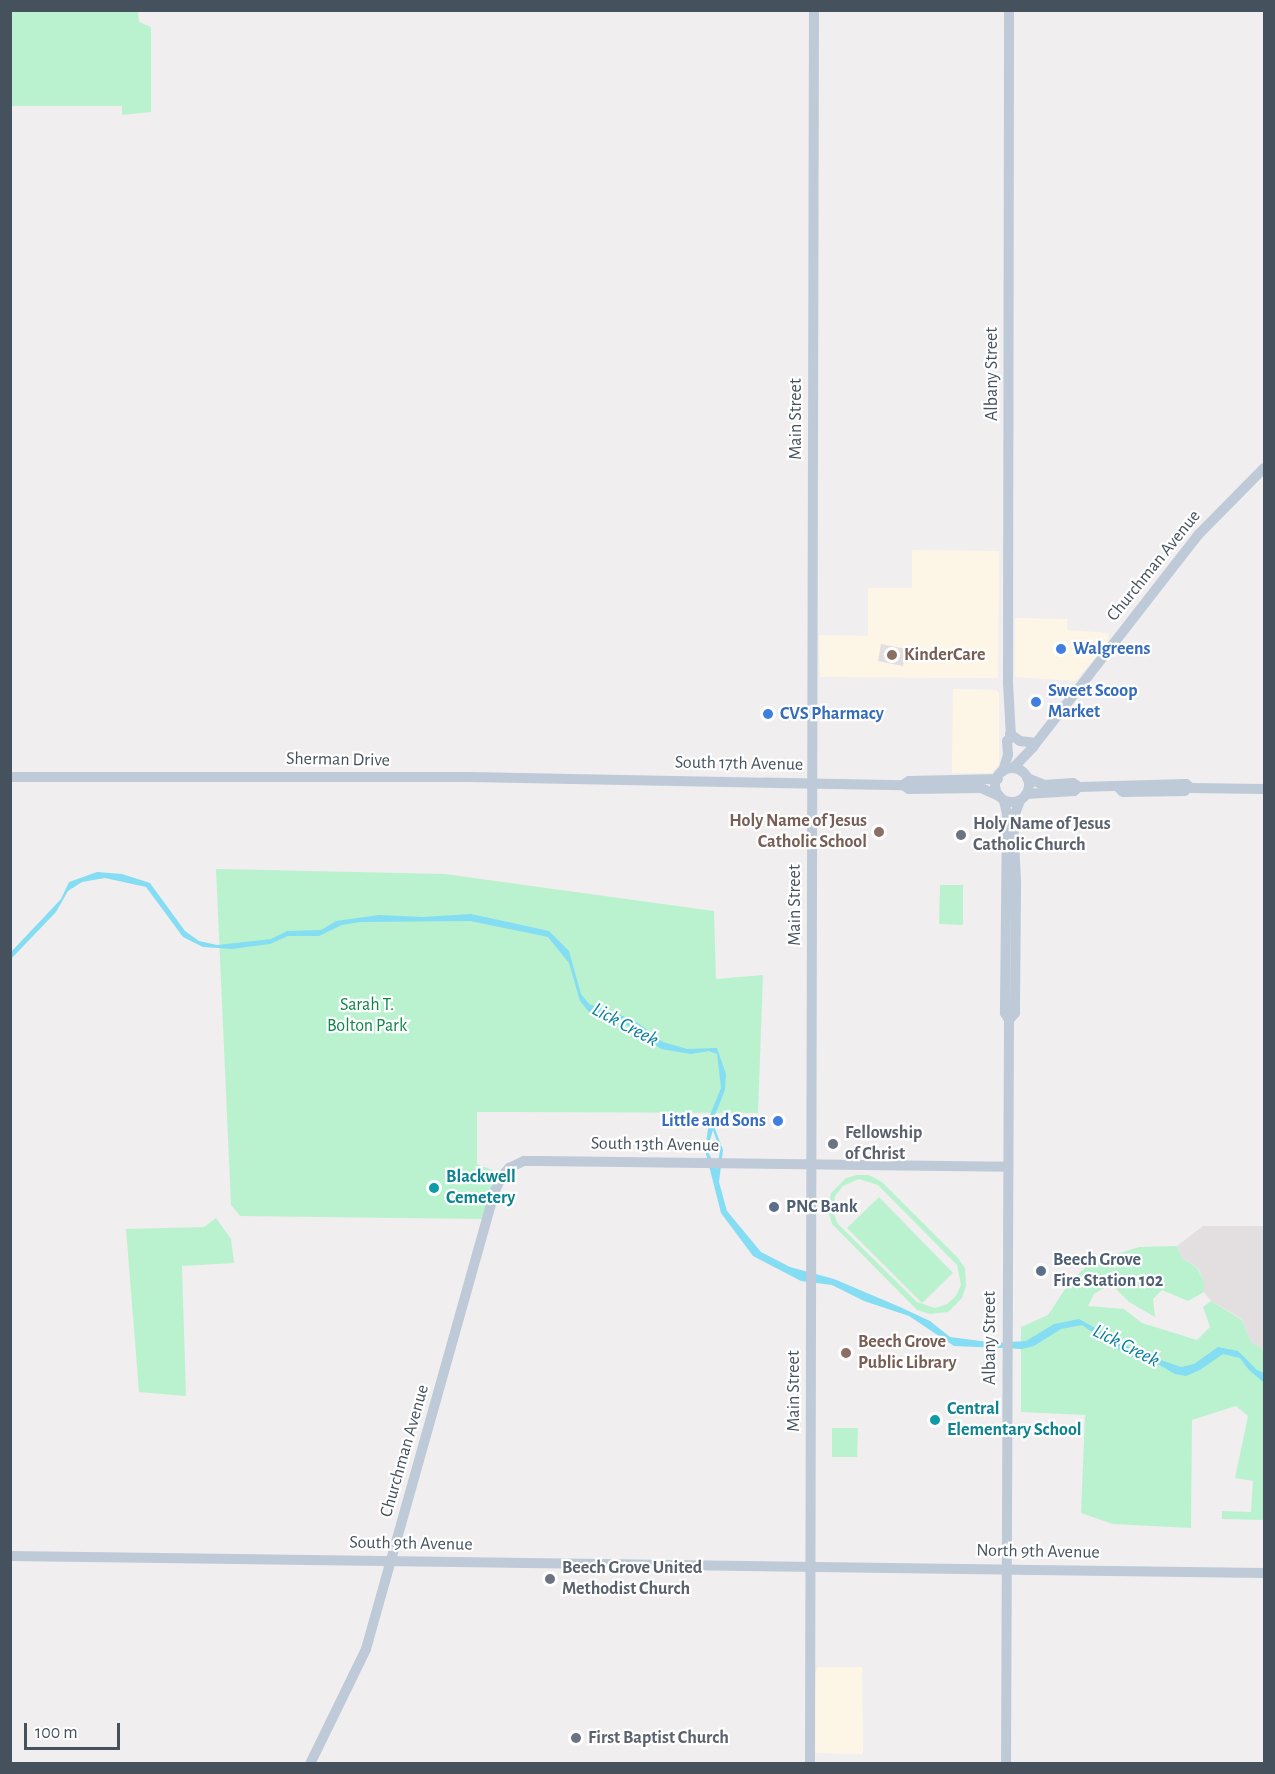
<!DOCTYPE html>
<style>
body{margin:0}
#map{position:relative;width:1275px;height:1774px;overflow:hidden;background:#f1eeef;font-family:"Alegreya Sans",sans-serif}
div>[style]{position:absolute}
.commercial>*{inset:0;background:#fdf6e7}
.education>*{inset:0;background:#e3dfe0}
.green>*{inset:0;background:#baf2cf}
.water>*{inset:0;background:#84ddf2}
.secondary>*{height:10px;margin:-5px;padding:0 5px;transform-origin:5px;border-radius:5px;background:#becad7}
.secondary>.ring{margin:-5px;padding:0;box-sizing:content-box;background:none;border:10px solid #becad7;border-radius:50%}
.dots>*{width:16px;height:16px;translate:-50% -50%;box-sizing:border-box;border:3px solid #fff;border-radius:50%}
span{translate:-50% -50%;white-space:nowrap;text-align:center;line-height:1.15;-webkit-text-stroke:4.5px #fff;paint-order:stroke}
.street-label{font-size:18px;color:#45525e}
.shop-label{font-size:18px;color:#366cbe;font-weight:700}
.left{translate:0 -50%;text-align:left}
.right{translate:-100% -50%;text-align:right}
.education-label{font-size:18px;color:#785e54;font-weight:700}
.worship-label{font-size:18px;color:#5b616d;font-weight:700}
.park-label{font-size:18px;color:#108549}
.culture-label{font-size:18px;color:#0d838f;font-weight:700}
.service-label{font-size:18px;color:#4e5e75;font-weight:700}
.water-label{font-size:20px;color:#047e9c;font-style:italic}
.frame{position:absolute;inset:0;border:12px solid #45525e;pointer-events:none}
.scale{position:absolute;left:24px;top:1723px;width:96px;height:27px;box-sizing:border-box;border:3px solid #45525e;border-top:0;padding-left:8px;font-size:18px;line-height:21px;white-space:nowrap;color:#45525e;-webkit-text-stroke:4px #fff;paint-order:stroke}
</style>
<div id="map">
<div class="commercial">
<i style="clip-path:polygon(912px 550px,999px 551px,998px 678px,820px 677px,819px 635px,868px 636px,868px 588px,912px 588px)"></i>
<i style="clip-path:polygon(1015px 618px,1067px 619px,1067px 630px,1109px 633px,1108px 643px,1075px 681px,1015px 677px)"></i>
<i style="clip-path:polygon(953px 689px,996px 690px,999px 693px,999px 764px,991px 773px,952px 773px)"></i>
<i style="clip-path:polygon(818px 1667px,862px 1667px,863px 1754px,815px 1753px,815px 1672px)"></i>
</div>
<div class="education">
<i style="clip-path:polygon(881px 644px,907px 649px,903px 666px,878px 661px)"></i>
<i style="clip-path:polygon(1203px 1226px,1264px 1226px,1264px 1350px,1251px 1342px,1242px 1319px,1211px 1301px,1204px 1292px,1204px 1281px,1198px 1268px,1182px 1258px,1177px 1246px)"></i>
</div>
<div class="green">
<i style="clip-path:polygon(11px 10px,138px 11px,139px 22px,151px 27px,151px 112px,122px 115px,122px 106px,11px 106px)"></i>
<i style="clip-path:polygon(216px 869px,445px 874px,714px 911px,716px 979px,763px 975px,758px 1113px,477px 1112px,477px 1164px,503px 1174px,487px 1219px,240px 1216px,231px 1205px)"></i>
<i style="clip-path:polygon(940px 885px,963px 885px,963px 925px,939px 924px)"></i>
<i style="clip-path:polygon(evenodd,857px 1175px,869px 1175px,882px 1182px,958px 1258px,965px 1268px,966px 1286px,962px 1298px,948px 1312px,930px 1314px,917px 1310px,832px 1224px,828px 1210px,831px 1193px,846px 1178px,857px 1175px,859px 1179px,878px 1185px,957px 1265px,961px 1285px,956px 1296px,947px 1304px,935px 1308px,917px 1302px,837px 1223px,833px 1210px,835px 1196px,843px 1186px,859px 1179px)"></i>
<i style="clip-path:polygon(879px 1197px,953px 1273px,922px 1303px,847px 1228px)"></i>
<i style="clip-path:polygon(216px 1218px,231px 1239px,234px 1263px,182px 1266px,186px 1396px,139px 1392px,126px 1229px,204px 1227px)"></i>
<i style="clip-path:polygon(1177px 1246px,1182px 1258px,1197px 1268px,1204px 1281px,1204px 1292px,1188px 1301px,1162px 1290px,1153px 1299px,1155px 1317px,1129px 1302px,1111px 1284px,1094px 1294px,1088px 1306px,1124px 1309px,1142px 1323px,1197px 1340px,1210px 1327px,1203px 1307px,1211px 1301px,1242px 1320px,1251px 1342px,1264px 1350px,1264px 1520px,1222px 1519px,1222px 1511px,1251px 1512px,1253px 1481px,1235px 1478px,1248px 1416px,1236px 1406px,1192px 1420px,1191px 1528px,1113px 1524px,1081px 1513px,1085px 1415px,1021px 1412px,1021px 1327px,1048px 1315px,1069px 1283px,1091px 1262px,1139px 1247px)"></i>
<i style="clip-path:polygon(832px 1428px,858px 1428px,857px 1457px,832px 1457px)"></i>
</div>
<div class="water">
<i style="clip-path:polygon(evenodd,97px 872px,122px 874px,150px 883px,185px 931px,199px 941px,217px 945px,271px 939px,287px 931px,321px 930px,336px 921px,379px 915px,423px 917px,471px 914px,549px 931px,569px 951px,581px 994px,589px 1004px,634px 1020px,663px 1042px,687px 1049px,717px 1048px,726px 1074px,725px 1090px,715px 1115px,714px 1126px,723px 1150px,719px 1182px,727px 1211px,761px 1252px,790px 1267px,834px 1279px,900px 1307px,930px 1321px,950px 1337px,996px 1343px,1026px 1341px,1054px 1324px,1079px 1319px,1138px 1352px,1181px 1367px,1194px 1364px,1218px 1347px,1238px 1351px,1257px 1370px,1264px 1373px,1264px 1383px,1248px 1369px,1240px 1358px,1223px 1354px,1200px 1370px,1186px 1376px,1175px 1374px,1149px 1359px,1128px 1356px,1082px 1325px,1061px 1329px,1034px 1346px,1022px 1349px,954px 1346px,909px 1316px,864px 1301px,832px 1285px,801px 1281px,753px 1256px,721px 1213px,705px 1150px,710px 1115px,721px 1088px,717px 1054px,709px 1051px,691px 1054px,661px 1049px,627px 1025px,589px 1012px,580px 1001px,569px 963px,548px 937px,470px 921px,360px 922px,342px 925px,319px 936px,288px 936px,270px 944px,232px 949px,203px 947px,183px 937px,146px 887px,105px 878px,82px 882px,68px 891px,56px 912px,11px 959px,11px 952px,61px 899px,69px 882px,97px 872px,713px 1130px,720px 1150px,717px 1169px,707px 1150px,713px 1130px)"></i>
</div>
<div class="secondary">
<i style="left:1010px;top:734px;width:12px;rotate:35deg"></i>
<i style="left:1020px;top:741px;width:16px;rotate:7deg"></i>
<i style="left:1014px;top:767px;width:28px;rotate:-46deg"></i>
<i style="left:1033px;top:747px;width:269px;rotate:-52.1deg"></i>
<i style="left:1198px;top:535px;width:94px;rotate:-45.4deg"></i>
<i class="ring" style="left:995px;top:768px;width:24px;height:24px"></i>
<i style="left:1003px;top:771px;width:17px;rotate:-73deg"></i>
<i style="left:1008px;top:755px;width:14px;rotate:-94deg"></i>
<i style="left:1007px;top:741px;width:6px;rotate:-45deg"></i>
<i style="left:1011px;top:737px;width:53px;rotate:-93.2deg"></i>
<i style="left:1008px;top:684px;width:674px;rotate:-89.91deg"></i>
<i style="left:10px;top:777px;width:459px"></i>
<i style="left:469px;top:777px;width:434px;rotate:1.1deg"></i>
<i style="left:903px;top:785px;width:7px;rotate:-34deg"></i>
<i style="left:909px;top:781px;width:89px;rotate:-1.3deg"></i>
<i style="left:1027px;top:778px;width:18px;rotate:22deg"></i>
<i style="left:1044px;top:785px;width:29px;rotate:-4deg"></i>
<i style="left:1073px;top:783px;width:7px;rotate:34deg"></i>
<i style="left:1079px;top:787px;width:107px;rotate:-1.6deg"></i>
<i style="left:1186px;top:784px;width:6px;rotate:39deg"></i>
<i style="left:1191px;top:788px;width:73px;rotate:0.8deg"></i>
<i style="left:903px;top:785px;width:7px;rotate:34deg"></i>
<i style="left:909px;top:789px;width:72px;rotate:-0.8deg"></i>
<i style="left:981px;top:788px;width:20px;rotate:24deg"></i>
<i style="left:1118px;top:787px;width:7px;rotate:45deg"></i>
<i style="left:1123px;top:792px;width:62px;rotate:-0.9deg"></i>
<i style="left:1026px;top:794px;width:48px;rotate:-3.6deg"></i>
<i style="left:1074px;top:791px;width:6px;rotate:-39deg"></i>
<i style="left:1004px;top:801px;width:13px;rotate:77deg"></i>
<i style="left:1007px;top:814px;width:199px;rotate:90.6deg"></i>
<i style="left:1005px;top:1013px;width:8px;rotate:60deg"></i>
<i style="left:1009px;top:1020px;width:744px;rotate:90.23deg"></i>
<i style="left:1009px;top:1020px;width:9px;rotate:-49deg"></i>
<i style="left:1015px;top:1013px;width:9px;rotate:-90deg"></i>
<i style="left:1015px;top:1004px;width:123px;rotate:-89.5deg"></i>
<i style="left:1016px;top:881px;width:62px;rotate:-92.8deg"></i>
<i style="left:1013px;top:819px;width:19px;rotate:-69deg"></i>
<i style="left:10px;top:1556px;width:1254px;rotate:0.78deg"></i>
<i style="left:310px;top:1764px;width:128px;rotate:-64deg"></i>
<i style="left:366px;top:1649px;width:476px;rotate:-74.3deg"></i>
<i style="left:495px;top:1191px;width:17px;rotate:-65deg"></i>
<i style="left:502px;top:1176px;width:11px;rotate:-49deg"></i>
<i style="left:509px;top:1168px;width:17px;rotate:-25deg"></i>
<i style="left:524px;top:1161px;width:15px"></i>
<i style="left:539px;top:1161px;width:468px;rotate:0.7deg"></i>
<i style="left:810px;top:1764px;width:1754px;rotate:-89.87deg"></i>
</div>
<div class="dots">
<i style="left:1061px;top:649px;background:#3f7fe0"></i>
<i style="left:892px;top:655px;background:#8d6e63"></i>
<i style="left:1036px;top:702px;background:#3f7fe0"></i>
<i style="left:768px;top:714px;background:#3f7fe0"></i>
<i style="left:879px;top:832px;background:#8d6e63"></i>
<i style="left:961px;top:835px;background:#6b7280"></i>
<i style="left:778px;top:1121px;background:#3f7fe0"></i>
<i style="left:833px;top:1144px;background:#6b7280"></i>
<i style="left:434px;top:1188px;background:#0f9aa8"></i>
<i style="left:774px;top:1207px;background:#5c6f8a"></i>
<i style="left:1041px;top:1271px;background:#5c6f8a"></i>
<i style="left:846px;top:1353px;background:#8d6e63"></i>
<i style="left:935px;top:1420px;background:#0f9aa8"></i>
<i style="left:550px;top:1579px;background:#6b7280"></i>
<i style="left:576px;top:1738px;background:#6b7280"></i>
</div>
<div class="street-label">
<span style="left:992px;top:374px;rotate:-90deg">Albany Street</span>
<span style="left:796px;top:419px;rotate:-90deg">Main Street</span>
<span style="left:1154px;top:566px;rotate:-51deg">Churchman Avenue</span>
<span style="left:338px;top:760px;rotate:1deg">Sherman Drive</span>
<span style="left:739px;top:764px;rotate:1deg">South 17th Avenue</span>
<span style="left:795px;top:905px;rotate:-90deg">Main Street</span>
<span style="left:655px;top:1145px;rotate:1deg">South 13th Avenue</span>
<span style="left:990px;top:1338px;rotate:-90deg">Albany Street</span>
<span style="left:794px;top:1391px;rotate:-90deg">Main Street</span>
<span style="left:405px;top:1451px;rotate:-74deg">Churchman Avenue</span>
<span style="left:411px;top:1544px;rotate:1deg">South 9th Avenue</span>
<span style="left:1038px;top:1552px;rotate:1deg">North 9th Avenue</span>
</div>
<div class="shop-label">
<span class="left" style="left:1073px;top:649px">Walgreens</span>
<span class="left" style="left:1048px;top:702px">Sweet Scoop<br>Market</span>
<span class="left" style="left:780px;top:714px">CVS Pharmacy</span>
<span class="right" style="left:766px;top:1121px">Little and Sons</span>
</div>
<div class="education-label">
<span class="left" style="left:904px;top:655px">KinderCare</span>
<span class="right" style="left:867px;top:832px">Holy Name of Jesus<br>Catholic School</span>
<span class="left" style="left:858px;top:1353px">Beech Grove<br>Public Library</span>
</div>
<div class="worship-label">
<span class="left" style="left:973px;top:835px">Holy Name of Jesus<br>Catholic Church</span>
<span class="left" style="left:845px;top:1144px">Fellowship<br>of Christ</span>
<span class="left" style="left:562px;top:1579px">Beech Grove United<br>Methodist Church</span>
<span class="left" style="left:588px;top:1738px">First Baptist Church</span>
</div>
<div class="park-label">
<span style="left:367px;top:1016px">Sarah T.<br>Bolton Park</span>
</div>
<div class="culture-label">
<span class="left" style="left:446px;top:1188px">Blackwell<br>Cemetery</span>
<span class="left" style="left:947px;top:1420px">Central<br>Elementary School</span>
</div>
<div class="service-label">
<span class="left" style="left:786px;top:1207px">PNC Bank</span>
<span class="left" style="left:1053px;top:1271px">Beech Grove<br>Fire Station 102</span>
</div>
<div class="water-label">
<span style="left:625px;top:1025px;rotate:28deg">Lick Creek</span>
<span style="left:1126px;top:1346px;rotate:27deg">Lick Creek</span>
</div>
<div class="frame"></div>
<div class="scale">100 m</div>
</div>
